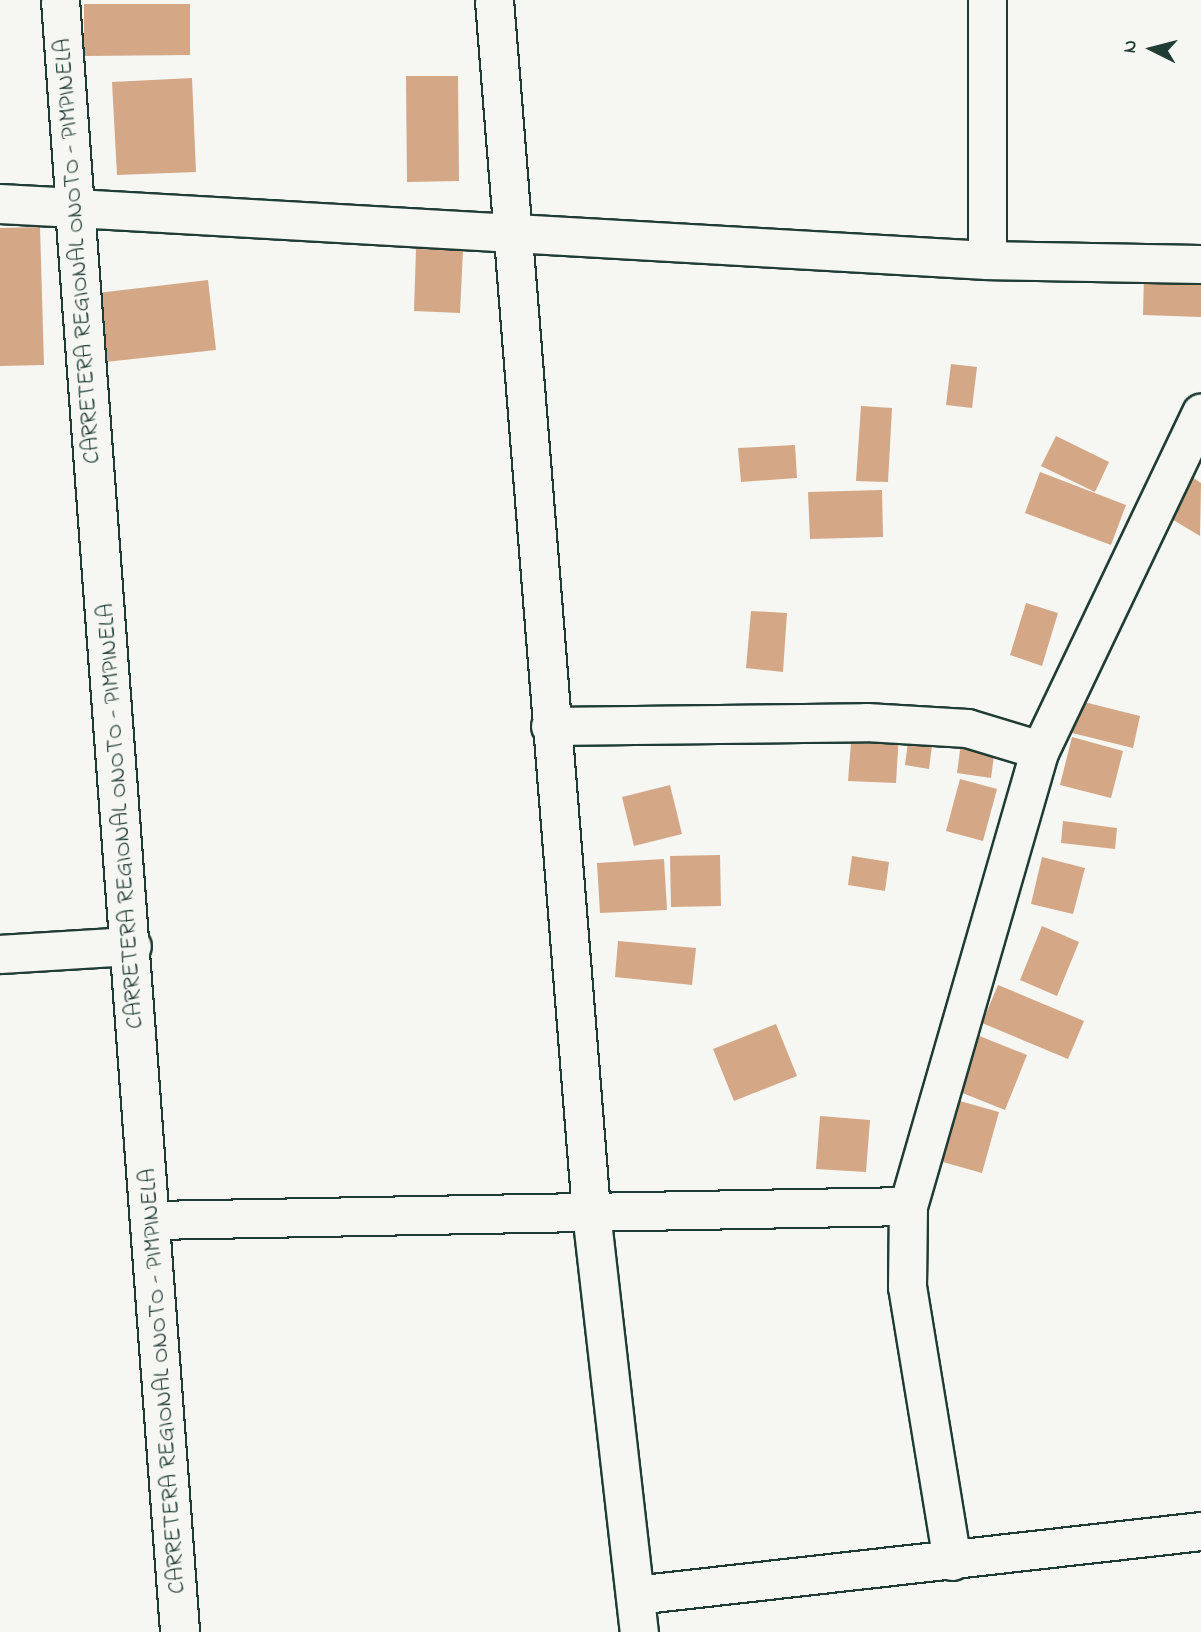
<!DOCTYPE html>
<style>
body{margin:0}
#map{position:relative;width:1201px;height:1632px;overflow:hidden;background:#f6f6f2;font-family:"Indie Flower",sans-serif}
div>[style]{position:absolute}
.building>*{inset:0;background:#d4a786}
.roads{filter:drop-shadow(2px 0 #1f3d34) drop-shadow(-2px 0 #1f3d34) drop-shadow(0 2px #1f3d34) drop-shadow(0 -2px #1f3d34)}
.street>*{height:37px;margin:-18.5px;padding:0 18.5px;transform-origin:18.5px;border-radius:18.5px;background:#f6f6f2}
.secondary>*{height:38px;margin:-19px;padding:0 19px;transform-origin:19px;border-radius:19px;background:#f6f6f2}
span{translate:-50% -50%;white-space:nowrap;text-align:center;line-height:1.15;-webkit-text-stroke:5px #f6f6f2;paint-order:stroke}
.street-label{font-size:23px;color:#1f3d34}
.north{position:absolute;left:1117px;top:14px;width:70px;height:70px;-webkit-text-stroke:5px #f6f6f2;paint-order:stroke;rotate:276deg;font-size:19px;font-weight:700;line-height:28px;text-align:center;color:#1f3d34}
.north::after{content:'';display:block;margin:auto;width:24px;height:32px;background:#1f3d34;clip-path:polygon(50% 0,100% 100%,50% 72%,0 100%)}
</style>
<div id="map">
<div class="building">
<i style="clip-path:polygon(84px 4px,190px 4px,190px 55px,84px 56px)"></i>
<i style="clip-path:polygon(406px 76px,458px 76px,459px 181px,407px 182px)"></i>
<i style="clip-path:polygon(192px 78px,196px 172px,117px 175px,112px 82px)"></i>
<i style="clip-path:polygon(40px 227px,44px 365px,0 366px,0 228px)"></i>
<i style="clip-path:polygon(416px 249px,463px 250px,460px 313px,414px 311px)"></i>
<i style="clip-path:polygon(1144px 274px,1201px 277px,1201px 317px,1143px 315px)"></i>
<i style="clip-path:polygon(208px 280px,216px 350px,96px 363px,89px 294px)"></i>
<i style="clip-path:polygon(951px 364px,977px 367px,972px 408px,946px 405px)"></i>
<i style="clip-path:polygon(861px 406px,892px 408px,888px 482px,856px 481px)"></i>
<i style="clip-path:polygon(1056px 436px,1109px 462px,1095px 492px,1041px 466px)"></i>
<i style="clip-path:polygon(795px 445px,797px 478px,741px 482px,738px 448px)"></i>
<i style="clip-path:polygon(1040px 472px,1126px 505px,1111px 545px,1025px 513px)"></i>
<i style="clip-path:polygon(1189px 475px,1201px 483px,1200px 536px,1165px 515px)"></i>
<i style="clip-path:polygon(882px 490px,883px 537px,810px 539px,808px 492px)"></i>
<i style="clip-path:polygon(1026px 603px,1058px 613px,1042px 666px,1010px 655px)"></i>
<i style="clip-path:polygon(751px 611px,787px 613px,783px 672px,746px 668px)"></i>
<i style="clip-path:polygon(1080px 701px,1140px 716px,1133px 748px,1072px 733px)"></i>
<i style="clip-path:polygon(911px 719px,935px 722px,929px 769px,905px 765px)"></i>
<i style="clip-path:polygon(964px 720px,998px 725px,991px 778px,957px 773px)"></i>
<i style="clip-path:polygon(852px 730px,899px 733px,896px 783px,848px 781px)"></i>
<i style="clip-path:polygon(1072px 737px,1123px 751px,1111px 798px,1060px 785px)"></i>
<i style="clip-path:polygon(960px 779px,997px 789px,983px 841px,946px 831px)"></i>
<i style="clip-path:polygon(670px 785px,682px 834px,634px 846px,622px 797px)"></i>
<i style="clip-path:polygon(1063px 821px,1117px 828px,1115px 849px,1061px 843px)"></i>
<i style="clip-path:polygon(720px 855px,721px 906px,671px 907px,670px 856px)"></i>
<i style="clip-path:polygon(852px 856px,889px 862px,885px 891px,848px 885px)"></i>
<i style="clip-path:polygon(1042px 857px,1085px 868px,1073px 914px,1031px 904px)"></i>
<i style="clip-path:polygon(664px 859px,667px 910px,600px 913px,597px 863px)"></i>
<i style="clip-path:polygon(1042px 926px,1079px 942px,1057px 996px,1020px 980px)"></i>
<i style="clip-path:polygon(618px 941px,696px 948px,692px 985px,615px 977px)"></i>
<i style="clip-path:polygon(998px 985px,1084px 1021px,1068px 1059px,982px 1023px)"></i>
<i style="clip-path:polygon(776px 1024px,797px 1076px,734px 1101px,713px 1049px)"></i>
<i style="clip-path:polygon(977px 1035px,1027px 1055px,1005px 1110px,955px 1090px)"></i>
<i style="clip-path:polygon(942px 1096px,999px 1112px,982px 1173px,925px 1157px)"></i>
<i style="clip-path:polygon(820px 1116px,870px 1120px,866px 1172px,816px 1169px)"></i>
</div>
<div class="roads">
<div class="street">
<i style="left:60px;top:0;width:209px;rotate:85.9deg"></i>
<i style="left:75px;top:208px;width:913px;rotate:3.26deg"></i>
<i style="left:987px;top:260px;width:214px;rotate:1.1deg"></i>
<i style="left:494px;top:0;width:1216px;rotate:85.42deg"></i>
<i style="left:591px;top:1212px;width:423px;rotate:83.5deg"></i>
<i style="left:987px;top:0;width:260px;rotate:90deg"></i>
<i style="left:550px;top:726px;width:316px;rotate:-0.7deg"></i>
<i style="left:866px;top:722px;width:101px;rotate:3.4deg"></i>
<i style="left:967px;top:728px;width:76px;rotate:16.8deg"></i>
<i style="left:0;top:954px;width:132px;rotate:-3.5deg"></i>
<i style="left:152px;top:1220px;width:756px;rotate:-1.06deg"></i>
<i style="left:952px;top:1561px;width:278px;rotate:-99.3deg"></i>
<i style="left:907px;top:1287px;width:81px;rotate:-89.3deg"></i>
<i style="left:908px;top:1206px;width:475px;rotate:-73.9deg"></i>
<i style="left:1040px;top:750px;width:374px;rotate:-64.5deg"></i>
<i style="left:635px;top:1595px;width:570px;rotate:-6.45deg"></i>
</div>
<div class="secondary">
<i style="left:0;top:204px;width:75px;rotate:3.1deg"></i>
<i style="left:75px;top:208px;width:1428px;rotate:85.78deg"></i>
</div>
</div>
<div class="street-label">
<span style="left:79px;top:251px;rotate:-94deg">CARRETERA REGIONAL ONOTO - PIMPINELA</span>
<span style="left:122px;top:816px;rotate:-94deg">CARRETERA REGIONAL ONOTO - PIMPINELA</span>
<span style="left:164px;top:1381px;rotate:-94deg">CARRETERA REGIONAL ONOTO - PIMPINELA</span>
</div>
<div class="north">N</div>
</div>
